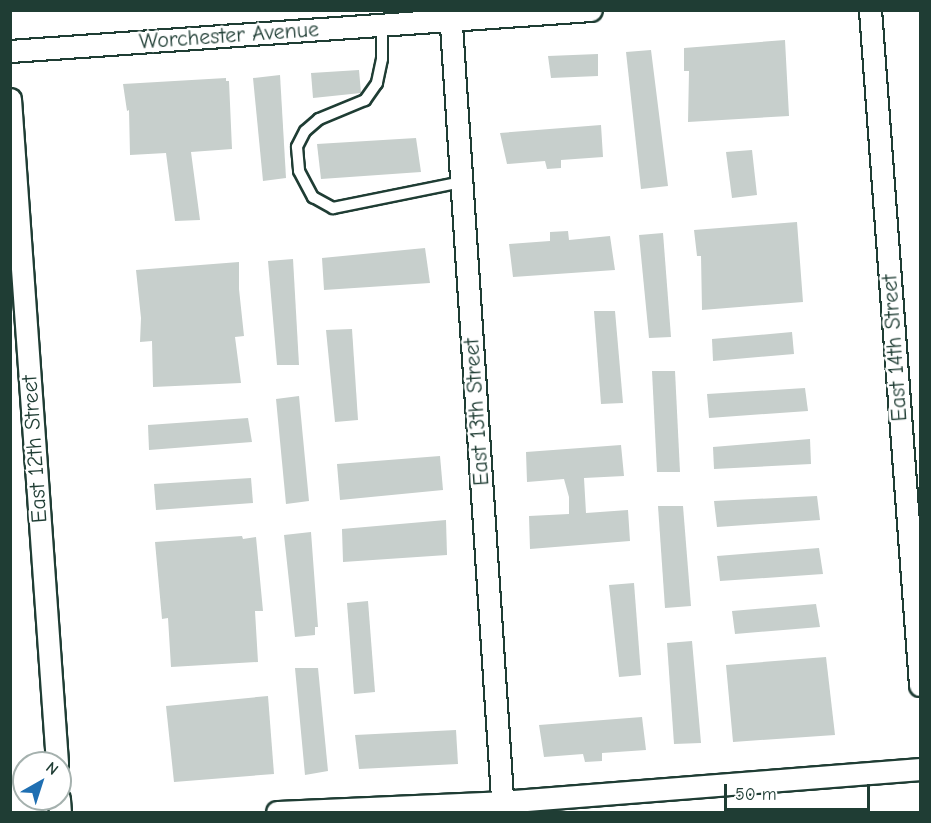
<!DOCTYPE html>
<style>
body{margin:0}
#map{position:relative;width:931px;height:823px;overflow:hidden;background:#fff;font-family:"Comic Neue",sans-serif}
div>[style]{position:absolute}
.building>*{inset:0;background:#c7cfcc}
.roads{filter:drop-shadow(2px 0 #1f3d34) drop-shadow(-2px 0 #1f3d34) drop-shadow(0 2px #1f3d34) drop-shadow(0 -2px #1f3d34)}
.lane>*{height:10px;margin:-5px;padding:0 5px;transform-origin:5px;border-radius:5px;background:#fff}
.street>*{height:21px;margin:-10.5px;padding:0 10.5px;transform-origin:10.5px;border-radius:10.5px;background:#fff}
span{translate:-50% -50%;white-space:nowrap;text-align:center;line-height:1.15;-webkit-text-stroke:5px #fff;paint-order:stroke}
.street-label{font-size:22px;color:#1f3d34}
.frame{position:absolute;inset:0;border:12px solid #1f3d34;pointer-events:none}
.north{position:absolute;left:12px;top:751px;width:60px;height:60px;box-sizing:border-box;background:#fff;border:2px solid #a5b1ae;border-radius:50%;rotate:39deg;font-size:16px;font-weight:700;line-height:24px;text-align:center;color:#1f3d34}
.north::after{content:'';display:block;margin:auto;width:21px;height:27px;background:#1f6fb2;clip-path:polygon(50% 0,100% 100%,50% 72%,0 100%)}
.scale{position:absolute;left:724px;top:784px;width:146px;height:27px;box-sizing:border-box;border:3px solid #1f3d34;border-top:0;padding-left:8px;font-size:18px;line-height:21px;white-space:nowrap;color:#1f3d34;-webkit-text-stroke:4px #fff;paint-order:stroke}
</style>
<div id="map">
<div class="building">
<i style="clip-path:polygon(785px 40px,789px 116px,688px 122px,689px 71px,684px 71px,684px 48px)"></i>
<i style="clip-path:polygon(651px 50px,668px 186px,641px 189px,626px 52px)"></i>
<i style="clip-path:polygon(598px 54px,598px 76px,551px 78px,548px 56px)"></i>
<i style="clip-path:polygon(359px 70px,361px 93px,313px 98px,311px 73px)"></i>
<i style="clip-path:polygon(280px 75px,286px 178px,263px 181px,253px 78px)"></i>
<i style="clip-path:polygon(226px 78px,226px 81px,229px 81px,232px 149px,191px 152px,200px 220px,175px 221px,166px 153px,130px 155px,129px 110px,127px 111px,123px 84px)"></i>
<i style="clip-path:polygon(601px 125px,603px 157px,561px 160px,561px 168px,547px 169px,545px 161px,507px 164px,500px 133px)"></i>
<i style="clip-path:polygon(416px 138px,421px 172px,321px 179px,317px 144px)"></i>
<i style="clip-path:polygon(752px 150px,757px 195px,732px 198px,726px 152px)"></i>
<i style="clip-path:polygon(797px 222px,803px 302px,702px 310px,701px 256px,697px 256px,694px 230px)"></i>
<i style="clip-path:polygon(568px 231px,569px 240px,610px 236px,615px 270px,513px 277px,509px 244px,550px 241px,550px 232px)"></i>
<i style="clip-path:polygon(663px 233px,671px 337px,649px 338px,639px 235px)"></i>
<i style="clip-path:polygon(425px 248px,430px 283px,324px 290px,322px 258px)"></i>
<i style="clip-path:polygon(293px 259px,299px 365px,277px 365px,268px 261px)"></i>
<i style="clip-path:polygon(239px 262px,239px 289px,244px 336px,235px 337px,241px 383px,153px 387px,152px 341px,140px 342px,141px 318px,136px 270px)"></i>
<i style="clip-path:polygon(594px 311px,615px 311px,623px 403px,601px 404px)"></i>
<i style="clip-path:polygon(352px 329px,358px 420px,335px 422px,326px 330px)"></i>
<i style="clip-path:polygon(792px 332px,794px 354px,713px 361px,712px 339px)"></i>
<i style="clip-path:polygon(652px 371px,675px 371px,680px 472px,657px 472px)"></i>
<i style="clip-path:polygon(805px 388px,808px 411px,709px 418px,707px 394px)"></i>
<i style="clip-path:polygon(299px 396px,309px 501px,286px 504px,276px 399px)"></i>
<i style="clip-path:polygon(248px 418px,252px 442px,149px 450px,148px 425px)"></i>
<i style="clip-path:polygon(810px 439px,811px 464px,714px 469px,713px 447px)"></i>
<i style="clip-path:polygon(621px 445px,624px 476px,584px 478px,586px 513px,628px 510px,630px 541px,530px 549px,529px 516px,569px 514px,569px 497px,564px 479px,527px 482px,526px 452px)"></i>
<i style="clip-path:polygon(440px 456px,443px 490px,340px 500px,337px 464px)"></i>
<i style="clip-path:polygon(251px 478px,253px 503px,156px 510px,154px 484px)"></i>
<i style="clip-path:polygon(817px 496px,820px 520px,717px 527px,714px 501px)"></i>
<i style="clip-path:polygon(658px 506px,683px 506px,691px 606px,665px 608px)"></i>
<i style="clip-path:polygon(446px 520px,447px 555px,343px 562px,342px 529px)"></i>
<i style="clip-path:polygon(311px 532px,318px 627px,315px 627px,315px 635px,295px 637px,284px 535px)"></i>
<i style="clip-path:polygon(242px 536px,243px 539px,256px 537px,263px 611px,255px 611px,258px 662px,171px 667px,168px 618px,162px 619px,155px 542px)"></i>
<i style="clip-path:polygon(819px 548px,823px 574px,720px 581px,717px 556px)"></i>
<i style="clip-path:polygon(634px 583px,641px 675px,619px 677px,609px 585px)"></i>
<i style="clip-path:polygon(368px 601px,375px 692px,354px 694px,347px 603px)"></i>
<i style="clip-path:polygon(816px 604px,820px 627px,735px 634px,732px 611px)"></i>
<i style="clip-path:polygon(692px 641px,701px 743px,674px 744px,667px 643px)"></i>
<i style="clip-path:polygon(826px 657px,835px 735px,733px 742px,726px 665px)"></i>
<i style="clip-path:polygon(295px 668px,318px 668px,328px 771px,305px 775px)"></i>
<i style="clip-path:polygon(268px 696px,274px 774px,174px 782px,166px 706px)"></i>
<i style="clip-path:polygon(642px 717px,646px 750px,602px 753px,602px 761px,585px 762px,583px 754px,544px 757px,539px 725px)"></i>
<i style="clip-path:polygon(456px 730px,458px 764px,359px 769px,355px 735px)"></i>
</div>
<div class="roads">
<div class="lane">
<i style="left:382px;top:25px;width:34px;rotate:90deg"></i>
<i style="left:382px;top:59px;width:25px;rotate:102deg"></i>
<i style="left:377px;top:83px;width:21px;rotate:125deg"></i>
<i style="left:365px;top:100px;width:50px;rotate:157.6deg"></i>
<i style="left:319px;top:119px;width:18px;rotate:139deg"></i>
<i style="left:305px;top:131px;width:18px;rotate:117deg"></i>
<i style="left:297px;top:147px;width:24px;rotate:85deg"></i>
<i style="left:299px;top:171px;width:30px;rotate:62deg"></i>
<i style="left:313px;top:197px;width:23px;rotate:29deg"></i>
<i style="left:333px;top:208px;width:132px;rotate:-11.4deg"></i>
</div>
<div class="street">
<i style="left:450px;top:10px;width:804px;rotate:86.22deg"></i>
<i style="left:870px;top:10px;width:677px;rotate:85.76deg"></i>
<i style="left:10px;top:51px;width:582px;rotate:-4.04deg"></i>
<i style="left:10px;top:99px;width:666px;rotate:85.95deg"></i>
<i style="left:59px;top:799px;width:13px;rotate:86deg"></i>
<i style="left:277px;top:812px;width:225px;rotate:-2.5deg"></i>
<i style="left:502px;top:802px;width:419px;rotate:-4.5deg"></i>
</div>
</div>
<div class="street-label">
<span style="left:229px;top:36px;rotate:-4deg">Worchester Avenue</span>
<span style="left:895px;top:348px;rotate:-94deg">East 14th Street</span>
<span style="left:477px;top:412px;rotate:-94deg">East 13th Street</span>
<span style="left:35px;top:449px;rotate:-94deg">East 12th Street</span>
</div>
<div class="frame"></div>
<div class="north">N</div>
<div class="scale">50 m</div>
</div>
